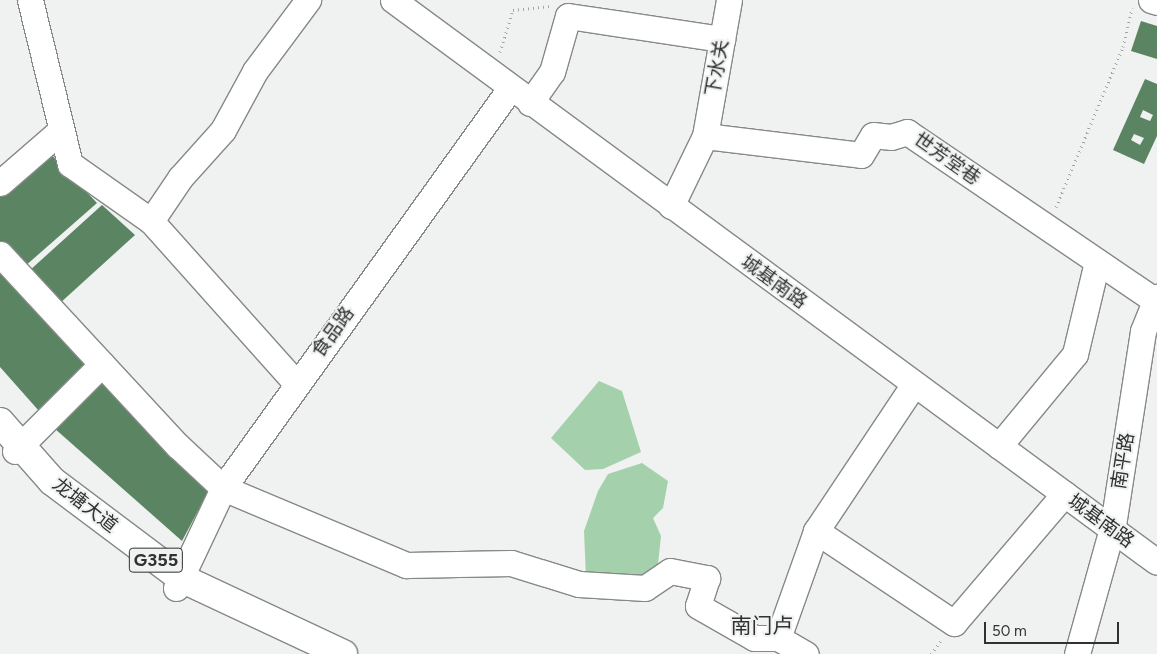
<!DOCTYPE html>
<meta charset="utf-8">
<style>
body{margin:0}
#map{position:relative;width:1157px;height:654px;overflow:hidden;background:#eff2f0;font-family:Figtree,"Noto Sans SC",sans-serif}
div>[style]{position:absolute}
.water>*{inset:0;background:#a4d1ac}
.building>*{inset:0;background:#5b8562}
.path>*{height:3px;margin-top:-1.5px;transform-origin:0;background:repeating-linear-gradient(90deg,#a3a5a4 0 1px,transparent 0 5px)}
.roads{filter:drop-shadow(1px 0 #868987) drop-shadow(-1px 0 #868987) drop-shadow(0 1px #868987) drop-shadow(0 -1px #868987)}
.minor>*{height:25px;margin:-12.5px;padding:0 12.5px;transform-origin:12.5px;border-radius:12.5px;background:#fff}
.highway>*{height:28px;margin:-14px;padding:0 14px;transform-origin:14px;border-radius:14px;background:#fff}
span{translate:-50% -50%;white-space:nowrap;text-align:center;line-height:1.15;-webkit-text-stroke:4px #eff2f0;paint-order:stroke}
.shield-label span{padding:1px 4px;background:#eff2f0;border:1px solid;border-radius:4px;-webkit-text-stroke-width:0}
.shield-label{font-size:18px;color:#303130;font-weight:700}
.street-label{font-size:19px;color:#303130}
.quarter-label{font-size:21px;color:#303130}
.scale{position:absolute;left:984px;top:622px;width:135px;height:22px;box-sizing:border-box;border:2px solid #303130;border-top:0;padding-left:6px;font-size:15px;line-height:18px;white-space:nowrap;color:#303130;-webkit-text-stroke:4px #eff2f0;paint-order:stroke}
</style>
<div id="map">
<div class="water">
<i style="clip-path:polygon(599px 381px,622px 391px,641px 452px,603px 469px,585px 470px,551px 438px)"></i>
<i style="clip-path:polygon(642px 463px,668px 481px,663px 508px,653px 518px,661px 536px,657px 574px,634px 580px,586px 578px,584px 531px,598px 491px,608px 474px)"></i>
</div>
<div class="building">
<i style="clip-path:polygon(1141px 21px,1157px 26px,1157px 59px,1131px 51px)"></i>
<i style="clip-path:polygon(evenodd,1145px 79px,1157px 84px,1157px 136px,1144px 164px,1113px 150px,1145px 79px,1143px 110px,1153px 115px,1150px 121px,1140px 117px,1143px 110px,1145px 79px,1134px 134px,1144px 138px,1140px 145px,1131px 140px,1134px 134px)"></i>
<i style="clip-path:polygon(48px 151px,97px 203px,24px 267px,0 242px,0 192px)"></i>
<i style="clip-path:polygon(102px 205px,135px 235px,59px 304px,29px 271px)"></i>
<i style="clip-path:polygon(0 272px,85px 364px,39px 411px,0 367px)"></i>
<i style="clip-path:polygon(99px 379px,209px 490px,182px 541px,54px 428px)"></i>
</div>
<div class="path">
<i style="left:500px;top:52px;width:44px;rotate:-72.8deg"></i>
<i style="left:513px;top:10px;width:37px;rotate:-6deg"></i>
<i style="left:1056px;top:207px;width:173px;rotate:-67.3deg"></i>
<i style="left:1123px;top:47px;width:40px;rotate:-77deg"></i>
<i style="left:931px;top:654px;width:19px;rotate:-54deg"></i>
</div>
<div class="roads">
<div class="minor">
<i style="left:30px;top:0;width:169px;rotate:76.3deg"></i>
<i style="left:70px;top:164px;width:99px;rotate:35.1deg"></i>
<i style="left:151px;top:221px;width:217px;rotate:48.2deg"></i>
<i style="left:393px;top:0;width:948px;rotate:36.34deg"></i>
<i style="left:1151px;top:0;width:6px;rotate:18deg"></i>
<i style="left:530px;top:103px;width:38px;rotate:-55deg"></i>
<i style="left:552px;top:72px;width:58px;rotate:-74.1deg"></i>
<i style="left:568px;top:16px;width:156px;rotate:8.5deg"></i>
<i style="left:705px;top:136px;width:138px;rotate:-80deg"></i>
<i style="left:0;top:183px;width:79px;rotate:-40.9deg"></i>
<i style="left:671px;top:206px;width:78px;rotate:-64.1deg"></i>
<i style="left:705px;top:136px;width:157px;rotate:6.9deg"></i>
<i style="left:861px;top:155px;width:23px;rotate:-59deg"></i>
<i style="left:873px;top:135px;width:18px;rotate:6deg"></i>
<i style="left:891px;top:137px;width:17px;rotate:-17deg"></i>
<i style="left:907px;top:132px;width:302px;rotate:34.2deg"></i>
<i style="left:151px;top:221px;width:52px;rotate:-56deg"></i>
<i style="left:180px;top:178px;width:64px;rotate:-48.1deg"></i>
<i style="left:223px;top:130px;width:67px;rotate:-61.5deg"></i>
<i style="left:255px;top:71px;width:89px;rotate:-53.3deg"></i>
<i style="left:0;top:254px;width:262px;rotate:47.2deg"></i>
<i style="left:178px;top:446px;width:62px;rotate:43deg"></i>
<i style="left:223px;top:488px;width:199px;rotate:22.8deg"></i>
<i style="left:406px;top:565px;width:105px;rotate:-1.1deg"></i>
<i style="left:511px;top:563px;width:71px;rotate:17.2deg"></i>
<i style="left:579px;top:584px;width:66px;rotate:3.5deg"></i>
<i style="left:645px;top:588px;width:30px;rotate:-34deg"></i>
<i style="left:670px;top:571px;width:38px;rotate:11deg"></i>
<i style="left:707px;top:578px;width:29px;rotate:108deg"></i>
<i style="left:698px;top:606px;width:64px;rotate:29.7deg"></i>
<i style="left:754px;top:638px;width:24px"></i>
<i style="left:778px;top:638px;width:32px;rotate:30deg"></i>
<i style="left:999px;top:446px;width:119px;rotate:-50.4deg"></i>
<i style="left:1075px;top:354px;width:95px;rotate:-76.6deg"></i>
<i style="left:15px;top:451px;width:123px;rotate:-45deg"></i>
<i style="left:816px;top:531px;width:166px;rotate:33.7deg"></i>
<i style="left:954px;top:623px;width:170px;rotate:-49.5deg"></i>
<i style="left:176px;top:588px;width:110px;rotate:-64.8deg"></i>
<i style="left:223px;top:488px;width:491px;rotate:-54.3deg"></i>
<i style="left:778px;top:638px;width:114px;rotate:-70.4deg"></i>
<i style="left:816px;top:531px;width:177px;rotate:-56.3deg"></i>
<i style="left:1077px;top:654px;width:134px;rotate:-74.4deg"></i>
<i style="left:1113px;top:525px;width:196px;rotate:-81.2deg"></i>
<i style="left:1143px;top:331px;width:37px;rotate:-68deg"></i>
</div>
<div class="highway">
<i style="left:0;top:422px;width:79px;rotate:48.6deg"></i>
<i style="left:52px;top:481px;width:161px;rotate:36.9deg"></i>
<i style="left:181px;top:578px;width:179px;rotate:25.1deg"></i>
</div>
</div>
<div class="shield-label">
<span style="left:156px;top:560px">G355</span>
</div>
<div class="street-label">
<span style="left:717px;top:68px;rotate:-80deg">下水关</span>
<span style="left:947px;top:159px;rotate:35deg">世芳堂巷</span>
<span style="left:774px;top:282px;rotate:36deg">城基南路</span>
<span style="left:333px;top:332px;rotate:-54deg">食品路</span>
<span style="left:1123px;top:461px;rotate:-81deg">南平路</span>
<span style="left:85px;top:505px;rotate:38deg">龙塘大道</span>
<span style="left:1101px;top:521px;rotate:36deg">城基南路</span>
</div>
<div class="quarter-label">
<span style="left:762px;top:626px">南门卢</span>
</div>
<div class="scale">50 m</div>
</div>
